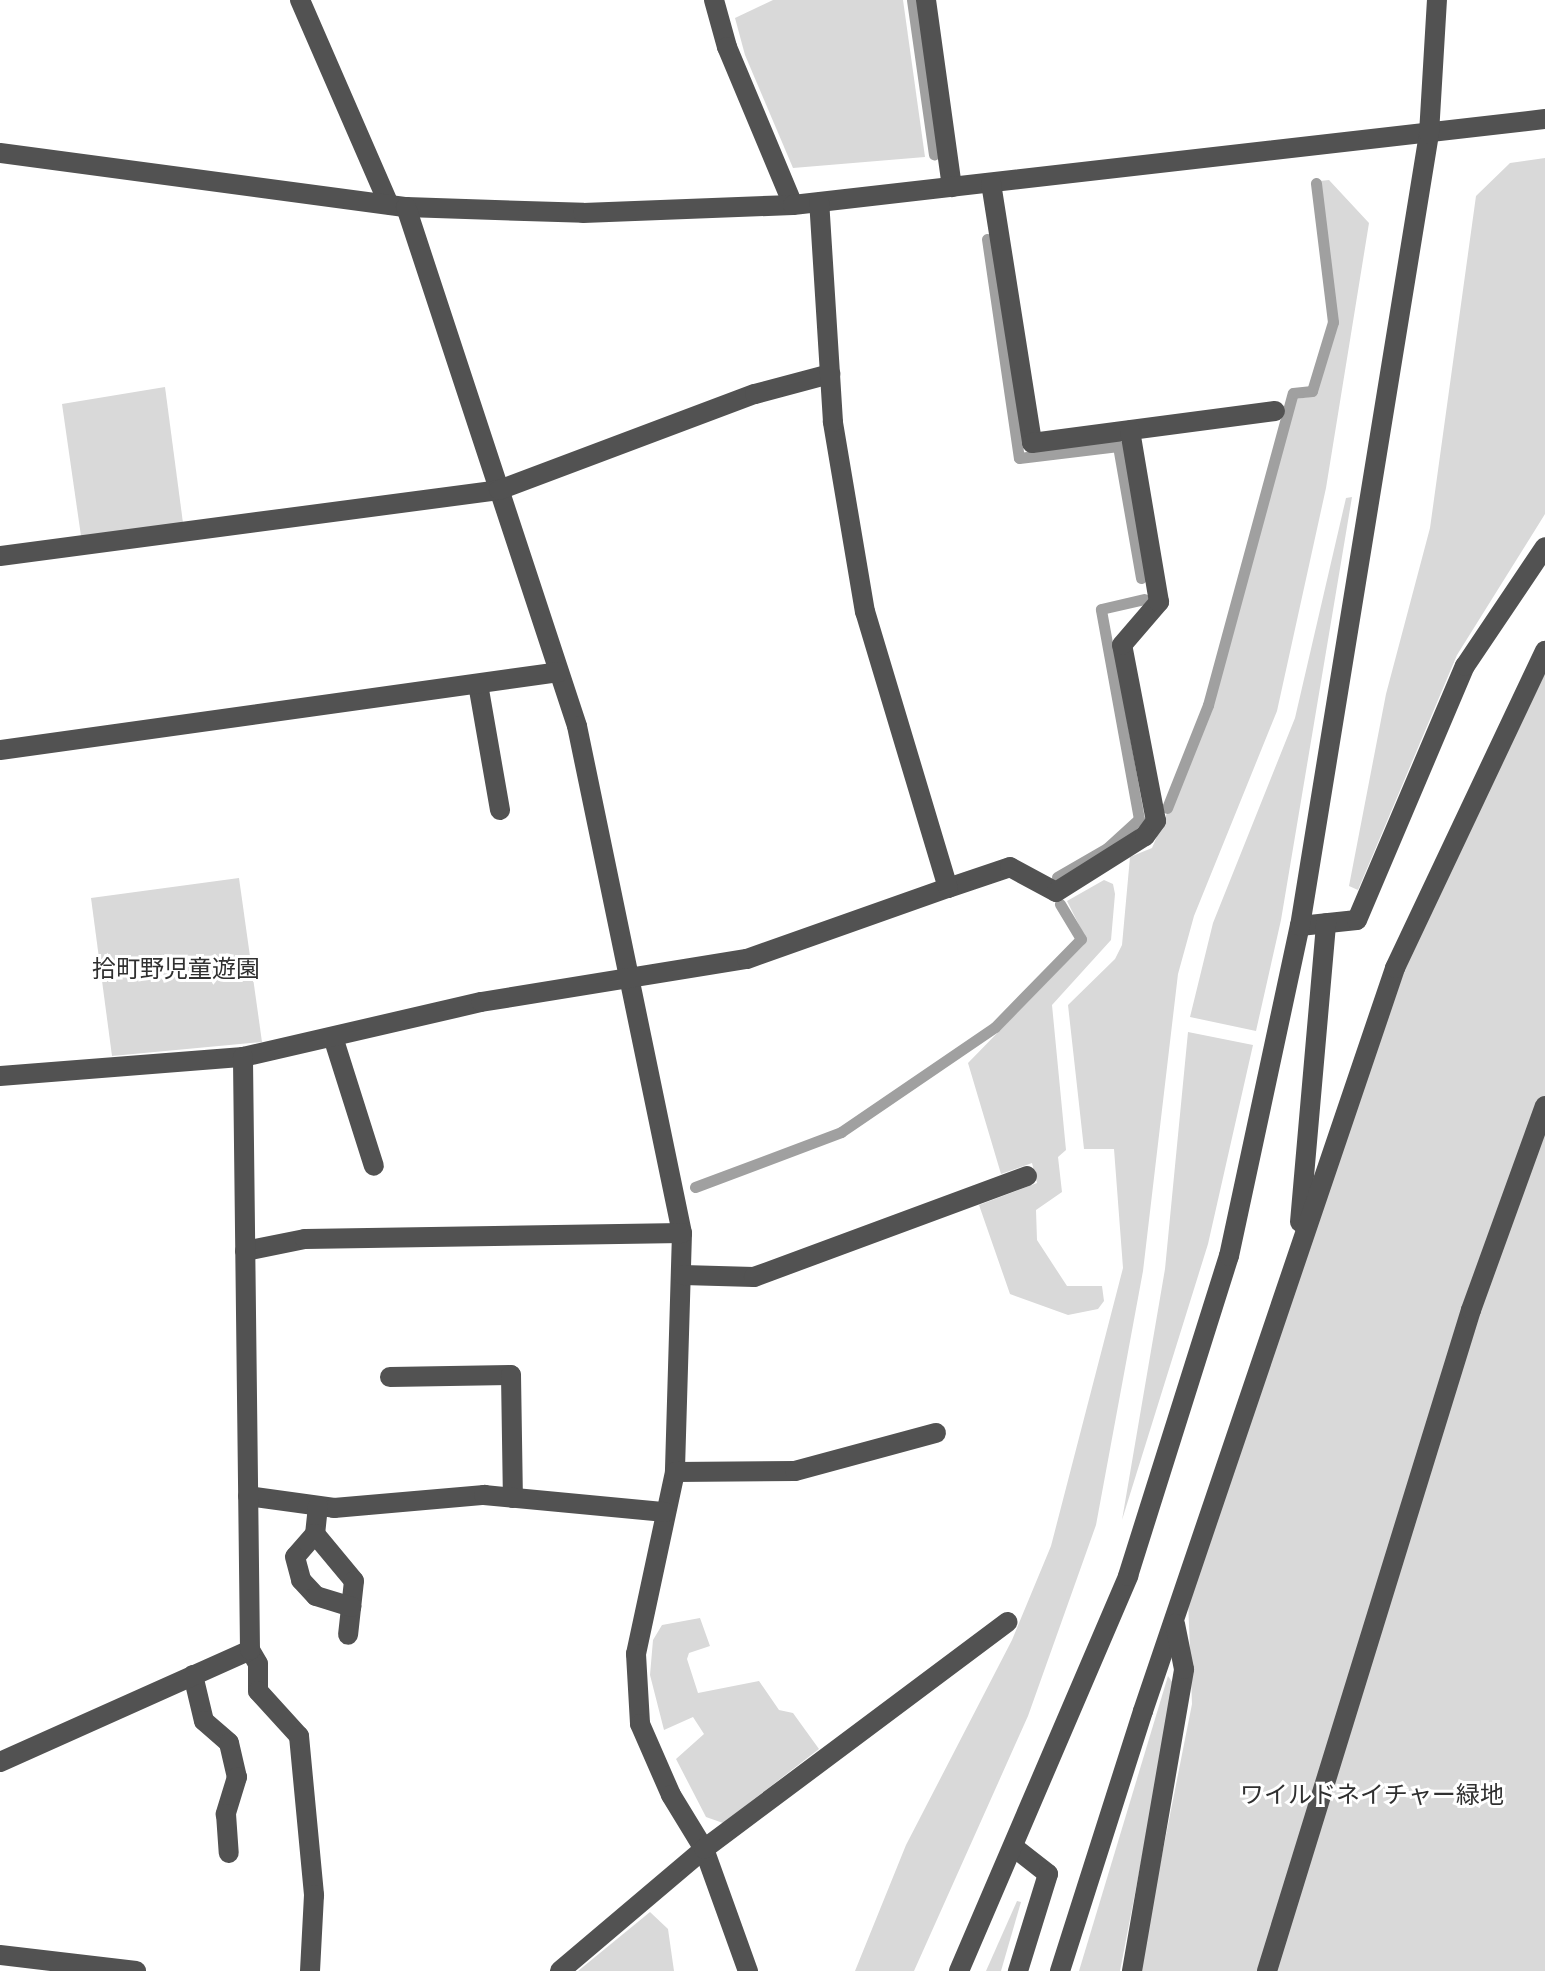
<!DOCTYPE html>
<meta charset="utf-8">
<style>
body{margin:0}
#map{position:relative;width:1545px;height:1971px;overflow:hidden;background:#fff;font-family:"Varela Round","Noto Sans JP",sans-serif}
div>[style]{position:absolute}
.green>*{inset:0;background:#d9d9d9}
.stream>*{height:11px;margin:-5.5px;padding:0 5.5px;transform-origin:5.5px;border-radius:5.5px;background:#a0a0a0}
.minor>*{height:20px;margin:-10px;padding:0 10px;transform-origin:10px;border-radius:10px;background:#525252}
span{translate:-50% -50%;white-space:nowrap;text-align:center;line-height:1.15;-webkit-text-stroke:6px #fff;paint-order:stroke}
.park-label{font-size:24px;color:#303030}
</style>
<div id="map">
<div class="green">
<i style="clip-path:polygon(773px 0,903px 0,925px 157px,793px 168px,745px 55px,735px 18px)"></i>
<i style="clip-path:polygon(1545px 158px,1545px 514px,1457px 655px,1358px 890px,1349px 886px,1386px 694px,1430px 528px,1476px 196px,1510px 163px)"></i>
<i style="clip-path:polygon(1329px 180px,1369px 223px,1326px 488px,1277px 711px,1194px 916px,1178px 974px,1143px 1271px,1096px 1525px,1028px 1716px,914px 1971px,855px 1971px,906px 1845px,1012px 1640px,1051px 1546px,1123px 1268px,1114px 1149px,1084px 1149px,1068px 1005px,1115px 959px,1122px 945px,1130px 857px,1152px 848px,1212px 707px,1296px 399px,1315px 396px,1338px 321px,1320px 181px)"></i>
<i style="clip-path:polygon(165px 387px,183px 523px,81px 536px,62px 404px)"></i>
<i style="clip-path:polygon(1352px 497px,1281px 920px,1256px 1031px,1190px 1017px,1213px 923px,1295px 718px,1346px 498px)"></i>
<i style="clip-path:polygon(1545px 673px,1545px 1971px,1139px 1971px,1192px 1704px,1188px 1599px,1403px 972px)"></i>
<i style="clip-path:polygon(239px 878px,262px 1042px,112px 1056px,91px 898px)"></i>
<i style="clip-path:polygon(1104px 880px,1113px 884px,1115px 894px,1111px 940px,1052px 1005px,1066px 1150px,1058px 1157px,1062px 1192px,1036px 1210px,1037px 1240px,1067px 1286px,1102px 1286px,1104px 1301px,1098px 1309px,1068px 1315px,1010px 1294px,979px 1205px,1037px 1183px,1032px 1163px,1001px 1174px,968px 1063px,1087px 941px,1067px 901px)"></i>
<i style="clip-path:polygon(1188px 1032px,1253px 1045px,1208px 1244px,1122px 1520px,1165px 1269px)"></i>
<i style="clip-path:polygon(700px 1618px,710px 1646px,689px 1653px,687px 1659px,698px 1693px,759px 1681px,779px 1710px,793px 1713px,819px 1749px,723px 1823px,706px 1817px,676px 1759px,704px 1734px,693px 1717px,664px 1730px,650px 1675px,653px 1640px,662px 1625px)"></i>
<i style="clip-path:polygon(1168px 1676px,1175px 1686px,1120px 1971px,1079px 1971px)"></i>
<i style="clip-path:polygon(1017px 1901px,1021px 1902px,1001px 1971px,986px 1971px)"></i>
<i style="clip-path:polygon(650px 1912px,668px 1929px,674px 1971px,578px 1971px)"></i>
</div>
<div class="stream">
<i style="left:912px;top:0;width:156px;rotate:81.9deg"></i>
<i style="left:987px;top:239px;width:221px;rotate:81.7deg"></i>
<i style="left:1019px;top:458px;width:100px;rotate:-6.9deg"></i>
<i style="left:1118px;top:446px;width:134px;rotate:80.1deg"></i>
<i style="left:1167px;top:808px;width:111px;rotate:-68.3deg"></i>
<i style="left:1208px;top:705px;width:323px;rotate:-74.8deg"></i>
<i style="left:1293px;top:393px;width:19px;rotate:-6deg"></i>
<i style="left:1312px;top:391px;width:72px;rotate:-73.1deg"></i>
<i style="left:1333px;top:322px;width:140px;rotate:-97deg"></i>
<i style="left:1057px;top:877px;width:58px;rotate:-30.1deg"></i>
<i style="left:1107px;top:848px;width:43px;rotate:-42.2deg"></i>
<i style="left:1139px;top:819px;width:213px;rotate:-100.3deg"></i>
<i style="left:1101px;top:609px;width:44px;rotate:-13.1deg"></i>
<i style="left:695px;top:1187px;width:156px;rotate:-20.6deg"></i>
<i style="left:841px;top:1132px;width:186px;rotate:-34.3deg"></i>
<i style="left:995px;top:1027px;width:123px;rotate:-45.7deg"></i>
<i style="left:1081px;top:939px;width:41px;rotate:-121deg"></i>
</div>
<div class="minor">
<i style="left:300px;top:0;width:223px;rotate:66.5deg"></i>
<i style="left:714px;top:0;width:49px;rotate:74.5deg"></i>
<i style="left:727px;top:47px;width:171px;rotate:67.3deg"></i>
<i style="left:926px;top:0;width:189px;rotate:82.1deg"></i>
<i style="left:0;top:153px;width:410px;rotate:7.6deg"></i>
<i style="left:406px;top:207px;width:177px;rotate:1.9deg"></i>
<i style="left:583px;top:213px;width:210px;rotate:-2.2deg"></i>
<i style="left:793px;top:205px;width:757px;rotate:-6.52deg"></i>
<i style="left:991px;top:183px;width:263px;rotate:81deg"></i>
<i style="left:1032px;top:443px;width:245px;rotate:-7.5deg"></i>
<i style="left:406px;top:207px;width:546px;rotate:71.76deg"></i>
<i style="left:577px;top:726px;width:518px;rotate:78.3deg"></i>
<i style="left:682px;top:1233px;width:239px;rotate:91.7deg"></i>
<i style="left:675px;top:1472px;width:186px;rotate:102.1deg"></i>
<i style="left:636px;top:1654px;width:70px;rotate:86.7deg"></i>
<i style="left:640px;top:1724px;width:77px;rotate:66.4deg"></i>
<i style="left:671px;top:1795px;width:63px;rotate:58.6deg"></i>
<i style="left:704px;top:1849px;width:130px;rotate:70.2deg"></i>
<i style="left:0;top:556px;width:503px;rotate:-7.53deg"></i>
<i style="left:499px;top:490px;width:273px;rotate:-20.6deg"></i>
<i style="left:755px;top:394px;width:78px;rotate:-14.9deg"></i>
<i style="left:478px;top:684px;width:128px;rotate:80.1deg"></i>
<i style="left:0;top:750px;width:564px;rotate:-7.94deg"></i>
<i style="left:948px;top:888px;width:65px;rotate:-18.7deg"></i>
<i style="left:1010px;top:867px;width:52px;rotate:28.5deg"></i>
<i style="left:1056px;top:892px;width:105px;rotate:-32.2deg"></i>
<i style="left:1145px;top:836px;width:19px;rotate:-54deg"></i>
<i style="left:1156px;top:821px;width:179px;rotate:-100.9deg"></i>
<i style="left:1122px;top:645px;width:57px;rotate:-49.3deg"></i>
<i style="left:1159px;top:602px;width:174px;rotate:-99.6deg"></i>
<i style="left:1300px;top:926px;width:57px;rotate:-6deg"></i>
<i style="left:1357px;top:920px;width:276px;rotate:-67deg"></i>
<i style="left:1465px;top:666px;width:143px;rotate:-56.1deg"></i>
<i style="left:333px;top:1037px;width:135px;rotate:72.4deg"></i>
<i style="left:0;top:1076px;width:244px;rotate:-4.5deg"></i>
<i style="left:243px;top:1057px;width:244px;rotate:-13deg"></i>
<i style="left:481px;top:1002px;width:269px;rotate:-9.2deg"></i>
<i style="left:747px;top:959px;width:213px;rotate:-19.5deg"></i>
<i style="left:948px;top:888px;width:288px;rotate:-106.7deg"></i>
<i style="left:865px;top:612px;width:193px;rotate:-99.6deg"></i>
<i style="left:833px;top:422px;width:220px;rotate:-93.6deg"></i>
<i style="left:1300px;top:1222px;width:300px;rotate:-85deg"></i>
<i style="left:245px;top:1251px;width:61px;rotate:-11.3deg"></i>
<i style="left:305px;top:1239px;width:377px;rotate:-0.9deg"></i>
<i style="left:683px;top:1275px;width:71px;rotate:1.6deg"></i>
<i style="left:754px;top:1277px;width:291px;rotate:-20.3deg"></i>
<i style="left:390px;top:1377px;width:121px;rotate:-0.9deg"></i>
<i style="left:511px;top:1375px;width:123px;rotate:89.1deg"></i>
<i style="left:675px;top:1472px;width:120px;rotate:-0.5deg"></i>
<i style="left:795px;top:1471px;width:146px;rotate:-15.1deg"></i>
<i style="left:248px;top:1496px;width:87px;rotate:7.9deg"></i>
<i style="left:334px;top:1508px;width:151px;rotate:-5deg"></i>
<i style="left:484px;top:1495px;width:182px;rotate:5.4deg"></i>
<i style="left:318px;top:1506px;width:28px;rotate:96deg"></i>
<i style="left:315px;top:1534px;width:61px;rotate:50.3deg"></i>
<i style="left:354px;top:1581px;width:54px;rotate:96.3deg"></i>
<i style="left:315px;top:1534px;width:30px;rotate:131deg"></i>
<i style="left:295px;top:1557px;width:24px;rotate:75deg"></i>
<i style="left:301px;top:1580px;width:22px;rotate:47deg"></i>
<i style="left:316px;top:1596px;width:37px;rotate:17deg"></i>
<i style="left:250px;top:1650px;width:16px;rotate:60deg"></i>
<i style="left:258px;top:1664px;width:27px;rotate:90deg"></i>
<i style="left:258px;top:1691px;width:61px;rotate:47.7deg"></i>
<i style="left:299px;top:1736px;width:160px;rotate:84.6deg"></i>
<i style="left:314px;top:1895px;width:76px;rotate:93deg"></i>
<i style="left:193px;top:1675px;width:47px;rotate:76.6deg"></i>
<i style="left:204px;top:1721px;width:33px;rotate:41deg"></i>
<i style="left:229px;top:1743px;width:35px;rotate:77deg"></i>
<i style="left:237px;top:1777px;width:39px;rotate:107deg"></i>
<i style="left:226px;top:1814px;width:39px;rotate:86deg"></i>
<i style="left:0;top:1762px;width:274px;rotate:-24.1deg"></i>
<i style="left:250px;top:1650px;width:593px;rotate:-90.68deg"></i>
<i style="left:1015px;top:1848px;width:42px;rotate:38.2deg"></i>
<i style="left:1048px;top:1874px;width:102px;rotate:107.2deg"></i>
<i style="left:0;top:1955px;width:137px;rotate:6.7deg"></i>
<i style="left:560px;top:1971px;width:189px;rotate:-40.3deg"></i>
<i style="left:704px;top:1849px;width:379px;rotate:-36.8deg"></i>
<i style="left:959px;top:1971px;width:430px;rotate:-66.8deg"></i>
<i style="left:1128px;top:1576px;width:336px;rotate:-72.5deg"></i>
<i style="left:1229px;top:1256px;width:338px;rotate:-77.9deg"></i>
<i style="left:1300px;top:926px;width:802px;rotate:-80.75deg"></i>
<i style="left:1429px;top:134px;width:134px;rotate:-86.6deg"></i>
<i style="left:1060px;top:1971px;width:273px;rotate:-72.3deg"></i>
<i style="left:1143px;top:1711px;width:785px;rotate:-71.26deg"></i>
<i style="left:1395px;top:968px;width:351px;rotate:-64.7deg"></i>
<i style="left:1132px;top:1971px;width:306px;rotate:-80.2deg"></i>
<i style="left:1184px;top:1669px;width:46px;rotate:-101.3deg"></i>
<i style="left:1267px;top:1971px;width:692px;rotate:-72.85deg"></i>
<i style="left:1471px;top:1310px;width:217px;rotate:-70.1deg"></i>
</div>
<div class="park-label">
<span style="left:176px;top:970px">拾町野児童遊園</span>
<span style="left:1372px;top:1796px">ワイルドネイチャー緑地</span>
</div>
</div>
